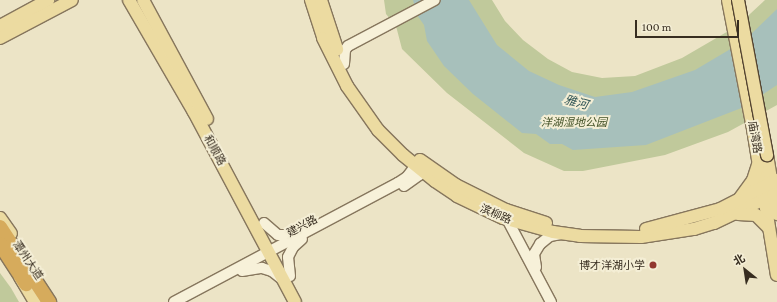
<!DOCTYPE html>
<meta charset="utf-8">
<style>
body{margin:0}
#map{position:relative;width:777px;height:302px;overflow:hidden;background:#ece4c6;font-family:"Crimson Pro","Noto Sans SC",serif}
div>[style]{position:absolute}
.green>*{inset:0;background:#c0c99b}
.water>*{inset:0;background:#a7c0bb}
.roads{filter:drop-shadow(1px 0 #86765d) drop-shadow(-1px 0 #86765d) drop-shadow(0 1px #86765d) drop-shadow(0 -1px #86765d)}
.minor>*{height:10px;margin:-5px;padding:0 5px;transform-origin:5px;border-radius:5px;background:#f7f1d9}
.major>*{height:12px;margin:-6px;padding:0 6px;transform-origin:6px;border-radius:6px;background:#ecdba1}
.highway>*{height:14px;margin:-7px;padding:0 7px;transform-origin:7px;border-radius:7px;background:#d6ab5c}
.bridges{filter:drop-shadow(1px 0 #544431) drop-shadow(-1px 0 #544431) drop-shadow(0 1px #544431) drop-shadow(0 -1px #544431)}
.major-bridge>*{height:12px;margin:-6px;padding:0 6px;transform-origin:6px;border-radius:6px;background:#ecdba1}
.dots>*{width:11px;height:11px;translate:-50% -50%;box-sizing:border-box;border:2px solid #f4eed5;border-radius:50%}
span{translate:-50% -50%;white-space:nowrap;text-align:center;line-height:1.15;-webkit-text-stroke:4px #f4eed5;paint-order:stroke}
.park-label{font-size:11px;color:#445328;font-style:italic}
.street-label{font-size:11px;color:#372d20}
.poi-label{font-size:11px;color:#372d20}
.right{translate:-100% -50%;text-align:right}
.water-label{font-size:12px;color:#305556;font-style:italic}
.north{position:absolute;left:725px;top:250px;width:40px;height:40px;-webkit-text-stroke:3px #f4eed5;paint-order:stroke;rotate:330deg;font-size:11px;font-weight:700;line-height:16px;text-align:center;color:#372d20}
.north::after{content:'';display:block;margin:auto;width:14px;height:18px;background:#372d20;clip-path:polygon(50% 0,100% 100%,50% 72%,0 100%)}
.scale{position:absolute;left:635px;top:20px;width:104px;height:18px;box-sizing:border-box;border:2px solid #372d20;border-top:0;padding-left:5px;font-size:12px;line-height:14px;white-space:nowrap;color:#372d20;-webkit-text-stroke:3px #f4eed5;paint-order:stroke}
</style>
<div id="map">
<div class="green">
<i style="clip-path:polygon(384px 0,492px 0,505px 21px,523px 40px,548px 59px,572px 72px,602px 78px,635px 76px,682px 58px,737px 26px,765px 0,777px 0,777px 105px,728px 132px,665px 155px,583px 171px,564px 171px,524px 153px,447px 93px,402px 49px,396px 26px,386px 14px)"></i>
<i style="clip-path:polygon(0 273px,11px 288px,19px 302px,0 302px)"></i>
</div>
<div class="water">
<i style="clip-path:polygon(413px 0,469px 0,497px 45px,529px 71px,559px 85px,595px 97px,632px 92px,695px 70px,744px 41px,777px 9px,777px 85px,744px 107px,646px 145px,573px 150px,562px 144px,550px 144px,536px 134px,522px 133px,473px 94px,444px 66px,427px 41px,424px 25px,417px 15px)"></i>
</div>
<div class="roads">
<div class="minor">
<i style="left:344px;top:64px;width:14px;rotate:-86deg"></i>
<i style="left:345px;top:50px;width:5px;rotate:-53deg"></i>
<i style="left:348px;top:46px;width:98px;rotate:-27.9deg"></i>
<i style="left:404px;top:186px;width:19px;rotate:-36deg"></i>
<i style="left:419px;top:175px;width:13px;rotate:-51deg"></i>
<i style="left:507px;top:219px;width:94px;rotate:62.1deg"></i>
<i style="left:264px;top:223px;width:18px;rotate:41deg"></i>
<i style="left:278px;top:235px;width:20px"></i>
<i style="left:536px;top:267px;width:13px;rotate:-99deg"></i>
<i style="left:534px;top:254px;width:12px;rotate:-59deg"></i>
<i style="left:540px;top:244px;width:13px;rotate:-39deg"></i>
<i style="left:550px;top:236px;width:11px;rotate:-10deg"></i>
<i style="left:242px;top:271px;width:20px;rotate:-9deg"></i>
<i style="left:262px;top:268px;width:10px;rotate:17deg"></i>
<i style="left:272px;top:271px;width:13px;rotate:39deg"></i>
<i style="left:290px;top:276px;width:19px;rotate:-96deg"></i>
<i style="left:288px;top:257px;width:11px;rotate:-63deg"></i>
<i style="left:293px;top:247px;width:12px;rotate:-42deg"></i>
<i style="left:174px;top:302px;width:254px;rotate:-28deg"></i>
<i style="left:398px;top:183px;width:11px;rotate:-34deg"></i>
<i style="left:407px;top:177px;width:21px;rotate:-53deg"></i>
</div>
<div class="major">
<i style="left:129px;top:0;width:129px;rotate:59.9deg"></i>
<i style="left:194px;top:112px;width:215px;rotate:62deg"></i>
<i style="left:143px;top:0;width:135px;rotate:61.7deg"></i>
<i style="left:311px;top:0;width:40px;rotate:72deg"></i>
<i style="left:323px;top:38px;width:54px;rotate:63.4deg"></i>
<i style="left:347px;top:86px;width:54px;rotate:54.8deg"></i>
<i style="left:378px;top:130px;width:35px;rotate:45deg"></i>
<i style="left:403px;top:155px;width:41px;rotate:39.1deg"></i>
<i style="left:435px;top:181px;width:27px;rotate:34deg"></i>
<i style="left:457px;top:196px;width:51px;rotate:25.6deg"></i>
<i style="left:503px;top:218px;width:52px;rotate:15.6deg"></i>
<i style="left:553px;top:232px;width:27px;rotate:8deg"></i>
<i style="left:580px;top:236px;width:61px;rotate:0.9deg"></i>
<i style="left:641px;top:237px;width:54px;rotate:-8.6deg"></i>
<i style="left:694px;top:229px;width:21px;rotate:-17deg"></i>
<i style="left:714px;top:223px;width:70px;rotate:-25.5deg"></i>
<i style="left:321px;top:0;width:52px;rotate:71.9deg"></i>
<i style="left:728px;top:0;width:125px;rotate:79deg"></i>
<i style="left:752px;top:123px;width:154px;rotate:80.7deg"></i>
<i style="left:0;top:26px;width:55px;rotate:-28.4deg"></i>
<i style="left:0;top:38px;width:81px;rotate:-27.8deg"></i>
<i style="left:767px;top:155px;width:60px;rotate:80.4deg"></i>
<i style="left:420px;top:160px;width:44px;rotate:34.8deg"></i>
<i style="left:456px;top:185px;width:56px;rotate:26.6deg"></i>
<i style="left:506px;top:210px;width:42px;rotate:18deg"></i>
<i style="left:740px;top:198px;width:22px;rotate:-54deg"></i>
<i style="left:753px;top:180px;width:16px;rotate:-72deg"></i>
<i style="left:738px;top:214px;width:18px;rotate:3deg"></i>
<i style="left:756px;top:215px;width:18px;rotate:45deg"></i>
<i style="left:0;top:218px;width:19px;rotate:55deg"></i>
<i style="left:646px;top:229px;width:77px;rotate:-15.1deg"></i>
<i style="left:720px;top:209px;width:64px;rotate:-27deg"></i>
<i style="left:20px;top:277px;width:29px;rotate:59deg"></i>
</div>
<div class="highway">
<i style="left:0;top:227px;width:90px;rotate:56.8deg"></i>
<i style="left:0;top:244px;width:48px;rotate:57deg"></i>
</div>
</div>
<div class="bridges">
<div class="major-bridge">
<i style="left:738px;top:0;width:158px;rotate:79.4deg"></i>
</div>
</div>
<div class="dots">
<i style="left:653px;top:265px;background:#923830"></i>
</div>
<div class="park-label">
<span style="left:574px;top:122px">洋湖湿地公园</span>
</div>
<div class="street-label">
<span style="left:755px;top:137px;rotate:80deg">庙湾路</span>
<span style="left:215px;top:150px;rotate:61deg">和顺路</span>
<span style="left:496px;top:214px;rotate:23deg">滨柳路</span>
<span style="left:302px;top:226px;rotate:-28deg">建兴路</span>
<span style="left:28px;top:260px;rotate:56deg">潭州大道</span>
</div>
<div class="poi-label">
<span class="right" style="left:645px;top:265px">博才洋湖小学</span>
</div>
<div class="water-label">
<span style="left:576px;top:103px;rotate:15deg">雅河</span>
</div>
<div class="north">北</div>
<div class="scale">100 m</div>
</div>
